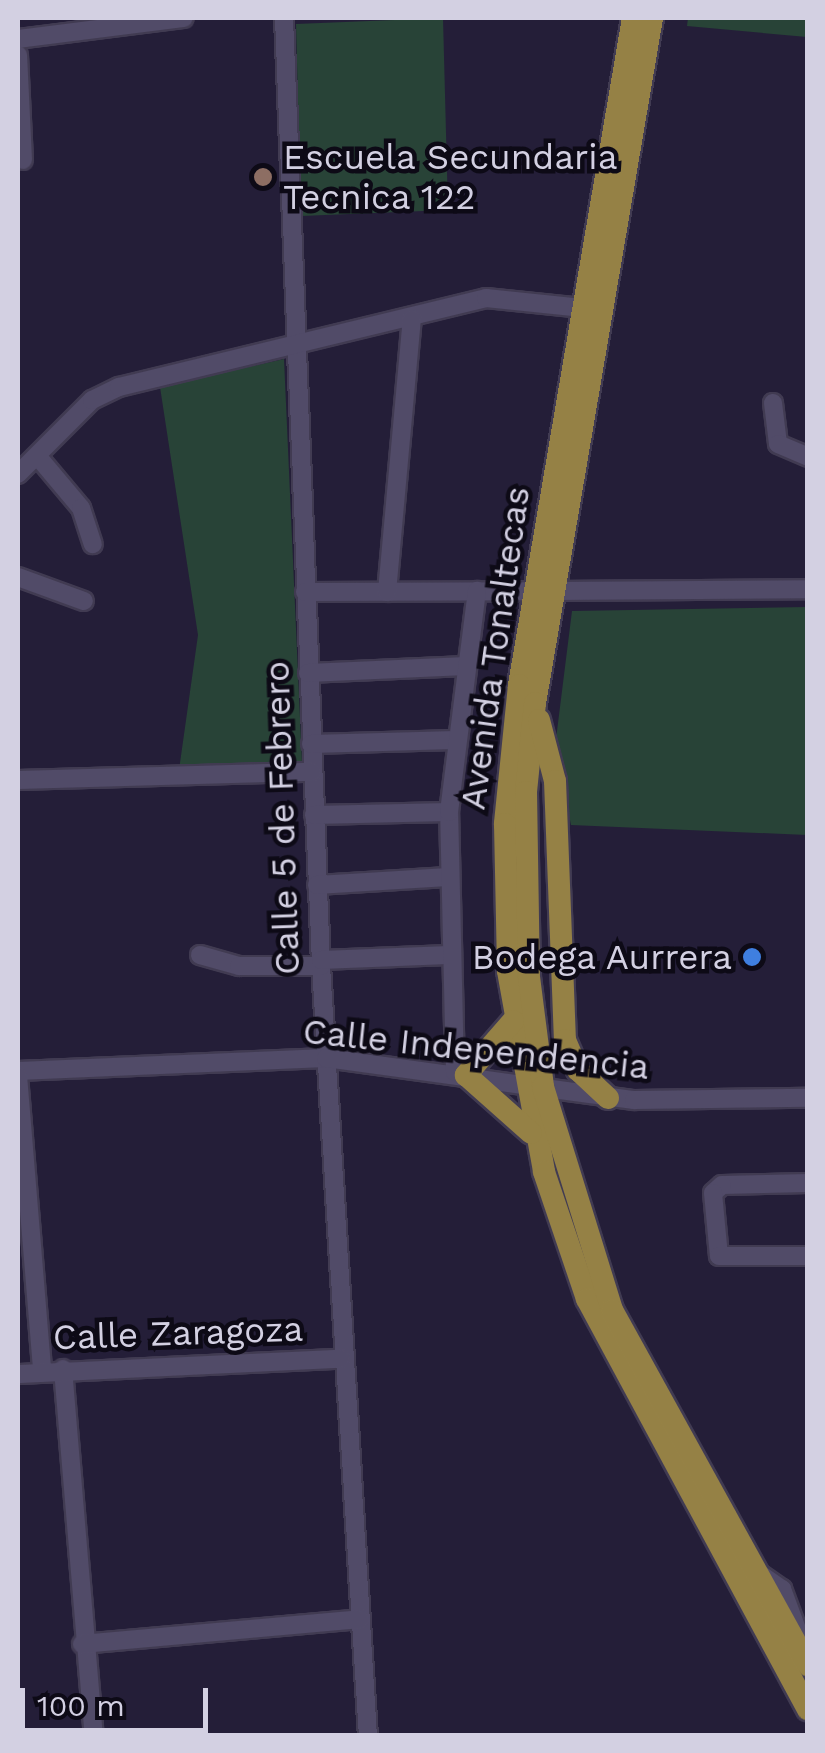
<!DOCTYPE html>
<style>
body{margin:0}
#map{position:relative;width:825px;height:1753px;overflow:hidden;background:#241e38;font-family:"Work Sans",sans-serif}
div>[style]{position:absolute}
.green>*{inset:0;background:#284337}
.roads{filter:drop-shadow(2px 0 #413b52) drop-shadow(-2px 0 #413b52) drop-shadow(0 2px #413b52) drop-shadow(0 -2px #413b52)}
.minor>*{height:18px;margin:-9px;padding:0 9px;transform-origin:9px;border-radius:9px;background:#514b68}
.major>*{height:22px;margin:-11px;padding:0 11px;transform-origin:11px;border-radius:11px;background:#958145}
.dots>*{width:28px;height:28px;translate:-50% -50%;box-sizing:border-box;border:5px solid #0d0a16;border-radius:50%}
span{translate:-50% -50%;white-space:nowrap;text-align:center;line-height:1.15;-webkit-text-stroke:9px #0d0a16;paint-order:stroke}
.poi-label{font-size:35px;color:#d3d0e2}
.left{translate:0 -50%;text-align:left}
.right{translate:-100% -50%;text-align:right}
.street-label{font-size:35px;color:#d3d0e2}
.frame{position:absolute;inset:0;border:20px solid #d3d0e2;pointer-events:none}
.scale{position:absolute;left:20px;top:1688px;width:188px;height:45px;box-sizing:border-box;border:5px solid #d3d0e2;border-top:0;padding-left:12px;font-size:30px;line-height:35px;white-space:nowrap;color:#d3d0e2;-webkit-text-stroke:8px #0d0a16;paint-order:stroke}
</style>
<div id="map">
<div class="green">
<i style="clip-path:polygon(443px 18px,448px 210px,301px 216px,296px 24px)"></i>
<i style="clip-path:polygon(688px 18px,807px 18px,807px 37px,687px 26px)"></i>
<i style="clip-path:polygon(284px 359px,302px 763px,179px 770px,198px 635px,160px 387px)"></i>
<i style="clip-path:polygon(807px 607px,807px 835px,571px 825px,555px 747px,572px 611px)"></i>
</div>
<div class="roads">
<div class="minor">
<i style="left:284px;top:18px;width:949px;rotate:87.76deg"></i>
<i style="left:321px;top:966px;width:771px;rotate:86.51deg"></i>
<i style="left:18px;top:39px;width:167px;rotate:-7.2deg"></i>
<i style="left:18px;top:55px;width:105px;rotate:87.3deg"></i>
<i style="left:773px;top:403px;width:41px;rotate:83deg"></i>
<i style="left:778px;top:444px;width:33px;rotate:23deg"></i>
<i style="left:39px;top:458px;width:65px;rotate:50deg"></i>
<i style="left:81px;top:508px;width:38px;rotate:72deg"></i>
<i style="left:18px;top:474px;width:105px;rotate:-45deg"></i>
<i style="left:92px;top:400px;width:30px;rotate:-26deg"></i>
<i style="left:119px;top:387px;width:378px;rotate:-13.6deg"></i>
<i style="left:486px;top:298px;width:97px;rotate:5.9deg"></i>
<i style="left:18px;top:577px;width:70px;rotate:20deg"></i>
<i style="left:553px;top:591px;width:255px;rotate:-0.4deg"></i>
<i style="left:305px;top:592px;width:230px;rotate:-0.2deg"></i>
<i style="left:387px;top:592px;width:274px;rotate:-84.8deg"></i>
<i style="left:308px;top:673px;width:158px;rotate:-2.5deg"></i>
<i style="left:311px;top:744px;width:144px;rotate:-1.6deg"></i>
<i style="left:18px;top:780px;width:294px;rotate:-1.6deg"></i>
<i style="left:314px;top:815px;width:135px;rotate:-1.3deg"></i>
<i style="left:317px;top:885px;width:131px;rotate:-3.5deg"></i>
<i style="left:200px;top:955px;width:41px;rotate:15.8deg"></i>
<i style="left:239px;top:966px;width:82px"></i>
<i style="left:321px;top:960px;width:128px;rotate:-2.2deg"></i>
<i style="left:18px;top:1071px;width:308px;rotate:-2.4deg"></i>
<i style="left:326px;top:1058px;width:311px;rotate:7.8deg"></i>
<i style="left:634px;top:1100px;width:174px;rotate:-0.7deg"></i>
<i style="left:455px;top:1072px;width:260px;rotate:-91.3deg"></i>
<i style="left:449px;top:812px;width:223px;rotate:-82.8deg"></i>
<i style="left:18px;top:1076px;width:296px;rotate:85.3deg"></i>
<i style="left:808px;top:1183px;width:86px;rotate:178.7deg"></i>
<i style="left:722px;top:1185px;width:12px;rotate:138deg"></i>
<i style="left:713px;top:1193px;width:63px;rotate:84.6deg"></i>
<i style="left:719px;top:1256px;width:89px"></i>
<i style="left:63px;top:1369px;width:368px;rotate:85.2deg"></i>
<i style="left:18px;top:1374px;width:323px;rotate:-2.7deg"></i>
<i style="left:756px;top:1571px;width:32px;rotate:35deg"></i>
<i style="left:782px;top:1589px;width:63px;rotate:69.6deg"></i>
<i style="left:82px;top:1644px;width:279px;rotate:-5.1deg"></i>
</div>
<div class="major">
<i style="left:633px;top:18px;width:677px;rotate:99.7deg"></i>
<i style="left:519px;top:685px;width:140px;rotate:95.8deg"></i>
<i style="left:505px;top:824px;width:147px;rotate:88.8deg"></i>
<i style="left:508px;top:971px;width:204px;rotate:79.8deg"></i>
<i style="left:544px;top:1172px;width:134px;rotate:71.3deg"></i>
<i style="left:587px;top:1299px;width:466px;rotate:61.7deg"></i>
<i style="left:652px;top:18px;width:695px;rotate:99.69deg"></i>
<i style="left:535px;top:703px;width:89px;rotate:95.8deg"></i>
<i style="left:526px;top:792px;width:185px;rotate:89.1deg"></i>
<i style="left:529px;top:977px;width:111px;rotate:82.7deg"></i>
<i style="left:543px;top:1087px;width:233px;rotate:72.8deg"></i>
<i style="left:612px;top:1310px;width:406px;rotate:61.1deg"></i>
<i style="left:539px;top:720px;width:63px;rotate:75.3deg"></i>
<i style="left:555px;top:781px;width:259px;rotate:87.8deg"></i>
<i style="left:565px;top:1040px;width:33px;rotate:67deg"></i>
<i style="left:578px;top:1070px;width:41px;rotate:43deg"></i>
<i style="left:513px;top:1021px;width:72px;rotate:131deg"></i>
<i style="left:466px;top:1075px;width:87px;rotate:41.7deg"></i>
</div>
</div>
<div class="dots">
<i style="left:263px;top:177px;background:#8d6e63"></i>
<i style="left:752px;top:957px;background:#3f7fe0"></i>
</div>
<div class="poi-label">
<span class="left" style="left:283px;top:177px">Escuela Secundaria<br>Tecnica 122</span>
<span class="right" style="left:732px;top:957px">Bodega Aurrera</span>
</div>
<div class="street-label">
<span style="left:495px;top:648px;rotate:-82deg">Avenida Tonaltecas</span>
<span style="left:282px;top:818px;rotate:-92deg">Calle 5 de Febrero</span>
<span style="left:476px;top:1049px;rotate:6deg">Calle Independencia</span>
<span style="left:178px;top:1333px;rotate:-2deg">Calle Zaragoza</span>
</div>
<div class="frame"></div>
<div class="scale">100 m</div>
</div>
